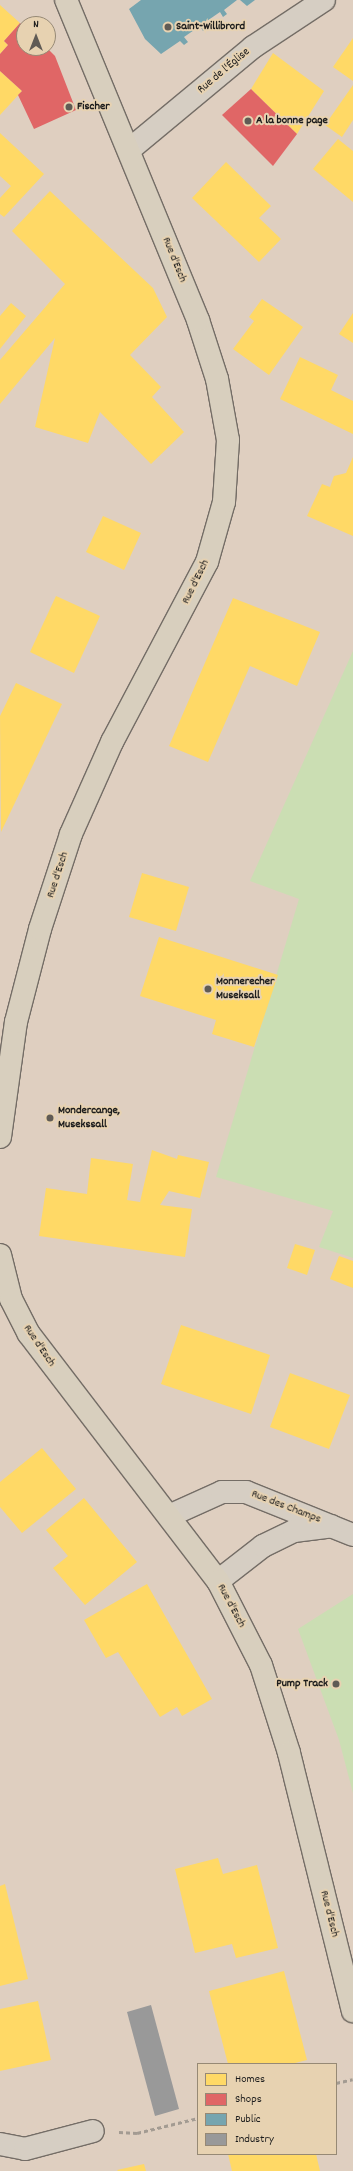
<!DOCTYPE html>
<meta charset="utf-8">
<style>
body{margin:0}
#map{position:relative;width:353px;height:2171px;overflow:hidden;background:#dfcfc0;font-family:Dekko,sans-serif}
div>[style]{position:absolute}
.green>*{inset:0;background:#cbdeb3}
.homes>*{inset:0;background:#ffd966}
.shops>*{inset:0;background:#e06666}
.public>*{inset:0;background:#76a5af}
.industry>*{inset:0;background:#999}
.path>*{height:2.5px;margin-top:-1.25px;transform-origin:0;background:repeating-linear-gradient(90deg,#a39b92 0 4px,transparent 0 7px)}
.roads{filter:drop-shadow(1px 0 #746d66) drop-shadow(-1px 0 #746d66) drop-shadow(0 1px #746d66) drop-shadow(0 -1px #746d66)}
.minor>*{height:22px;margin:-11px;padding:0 11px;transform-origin:11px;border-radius:11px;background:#d6cec3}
.major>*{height:22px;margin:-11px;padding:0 11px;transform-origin:11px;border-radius:11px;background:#d8cfbe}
.dots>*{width:11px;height:11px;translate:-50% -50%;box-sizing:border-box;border:2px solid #e7d2b1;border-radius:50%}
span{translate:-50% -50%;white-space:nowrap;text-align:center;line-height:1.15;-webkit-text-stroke:4px #e7d2b1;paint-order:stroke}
.poi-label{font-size:12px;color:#1c1c1c;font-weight:700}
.left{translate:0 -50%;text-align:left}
.right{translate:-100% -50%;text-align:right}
.street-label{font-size:12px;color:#1c1c1c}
.legend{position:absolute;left:197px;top:2063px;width:140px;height:92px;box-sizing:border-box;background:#e7d2b1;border:1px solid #968975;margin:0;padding:5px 7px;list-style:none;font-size:12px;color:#1c1c1c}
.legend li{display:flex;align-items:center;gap:8px;height:20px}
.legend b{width:20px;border:1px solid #968975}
.north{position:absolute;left:16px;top:16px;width:40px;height:40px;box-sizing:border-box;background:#e7d2b1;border:1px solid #968975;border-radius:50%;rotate:0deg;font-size:11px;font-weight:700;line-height:16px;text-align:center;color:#1c1c1c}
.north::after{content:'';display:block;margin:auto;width:14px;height:18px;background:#605b55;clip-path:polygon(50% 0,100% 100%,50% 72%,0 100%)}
</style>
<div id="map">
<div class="green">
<i style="clip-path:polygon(353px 651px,353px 1258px,319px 1247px,333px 1211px,216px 1177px,299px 899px,250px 881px)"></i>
<i style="clip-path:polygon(353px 1594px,353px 1793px,339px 1740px,298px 1629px)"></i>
</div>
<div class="homes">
<i style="clip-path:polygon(0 5px,20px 23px,4px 41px,8px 45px,0 54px)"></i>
<i style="clip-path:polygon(353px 38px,353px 81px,333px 67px)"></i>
<i style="clip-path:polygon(273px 53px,324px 91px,297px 134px,251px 89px)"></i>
<i style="clip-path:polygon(0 71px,22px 91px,0 115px)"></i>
<i style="clip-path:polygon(353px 85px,353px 120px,342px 137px,325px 125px)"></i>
<i style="clip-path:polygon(0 133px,44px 174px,4px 217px,0 214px,0 198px,11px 186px,0 176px)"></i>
<i style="clip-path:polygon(338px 139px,353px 151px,353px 202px,313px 169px)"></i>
<i style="clip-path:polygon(226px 162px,271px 206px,259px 218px,281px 239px,259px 262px,192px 198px)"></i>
<i style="clip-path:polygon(50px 191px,153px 288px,167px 317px,130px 355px,161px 387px,152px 397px,184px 432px,151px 464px,100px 412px,88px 443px,35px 427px,55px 338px,0 404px,0 360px,65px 284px,12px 231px)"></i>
<i style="clip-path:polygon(262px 299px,303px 327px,269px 375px,233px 349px,254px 321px,249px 317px)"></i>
<i style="clip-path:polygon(11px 303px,26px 316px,0 349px,0 316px)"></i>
<i style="clip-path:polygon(353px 313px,353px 343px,339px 334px)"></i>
<i style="clip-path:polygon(300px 357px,338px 375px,331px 390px,353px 401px,353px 434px,280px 399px)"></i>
<i style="clip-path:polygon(353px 457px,353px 536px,307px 516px,322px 484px,330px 487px,334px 476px,346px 473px)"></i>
<i style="clip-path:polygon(103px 516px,141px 533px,124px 570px,86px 552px)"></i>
<i style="clip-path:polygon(56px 596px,100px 616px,74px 673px,30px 652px)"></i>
<i style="clip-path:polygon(233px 598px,320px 632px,297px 686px,250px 666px,208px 762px,169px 746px)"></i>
<i style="clip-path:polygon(16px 683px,62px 704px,1px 832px,0 716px)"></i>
<i style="clip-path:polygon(142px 873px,189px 887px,176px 931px,129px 917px)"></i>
<i style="clip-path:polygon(159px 937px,278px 975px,254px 1047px,212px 1034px,216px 1020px,140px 996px)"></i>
<i style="clip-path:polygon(152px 1150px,177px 1159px,178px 1155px,209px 1162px,200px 1198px,169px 1191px,160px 1205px,192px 1209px,185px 1257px,39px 1236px,46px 1188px,87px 1194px,91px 1158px,133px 1164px,127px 1200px,140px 1202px)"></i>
<i style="clip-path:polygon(295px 1244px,315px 1250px,307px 1275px,287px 1268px)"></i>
<i style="clip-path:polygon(339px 1256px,353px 1261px,353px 1288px,330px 1279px)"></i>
<i style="clip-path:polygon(181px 1325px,270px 1355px,251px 1414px,161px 1384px)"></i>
<i style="clip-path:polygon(290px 1373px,350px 1395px,329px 1449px,270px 1427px)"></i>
<i style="clip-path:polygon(42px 1448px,76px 1489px,22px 1533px,0 1507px,0 1482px)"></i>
<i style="clip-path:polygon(84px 1498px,137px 1562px,85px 1605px,53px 1568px,68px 1556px,46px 1530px)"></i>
<i style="clip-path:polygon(147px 1584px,212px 1699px,182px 1716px,177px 1707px,160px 1717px,118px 1652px,106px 1658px,84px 1620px)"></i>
<i style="clip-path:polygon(218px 1858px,223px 1874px,257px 1865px,278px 1948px,236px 1958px,232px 1944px,195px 1953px,175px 1869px)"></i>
<i style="clip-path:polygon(5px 1884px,28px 1979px,0 1986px,0 1886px)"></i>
<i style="clip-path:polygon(284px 1971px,307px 2060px,291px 2064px,228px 2064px,209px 1991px)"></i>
<i style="clip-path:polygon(38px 2001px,51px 2060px,0 2071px,0 2009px)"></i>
<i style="clip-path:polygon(228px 2154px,316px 2154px,320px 2171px,232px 2171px)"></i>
<i style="clip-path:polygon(144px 2164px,146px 2171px,118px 2171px,117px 2170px)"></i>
</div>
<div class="shops">
<i style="clip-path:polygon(20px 23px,24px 27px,24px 48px,47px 48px,55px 56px,76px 110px,34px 129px,18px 95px,22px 91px,0 71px,0 54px,8px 45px,4px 41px)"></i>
<i style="clip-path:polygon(251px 89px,297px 134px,273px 166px,222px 115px)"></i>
</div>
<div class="public">
<i style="clip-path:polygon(141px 0,237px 0,224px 10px,227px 14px,223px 17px,220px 12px,204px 23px,208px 28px,203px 31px,200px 26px,184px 37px,188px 42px,184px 45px,180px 41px,161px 54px,145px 39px,129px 9px)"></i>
<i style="clip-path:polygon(240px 0,255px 0,247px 6px)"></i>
</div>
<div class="industry">
<i style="clip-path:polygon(151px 2005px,179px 2109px,155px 2116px,127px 2012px)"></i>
</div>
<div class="path">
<i style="left:336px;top:2083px;width:17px;rotate:-13deg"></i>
<i style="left:119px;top:2132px;width:18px;rotate:3deg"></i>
<i style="left:137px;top:2133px;width:63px;rotate:-13.8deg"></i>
</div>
<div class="roads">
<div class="minor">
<i style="left:129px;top:150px;width:161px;rotate:-39.7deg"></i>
<i style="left:253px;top:47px;width:85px;rotate:-33.5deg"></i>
<i style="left:171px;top:1515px;width:56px;rotate:-24.3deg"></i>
<i style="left:222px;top:1492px;width:24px"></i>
<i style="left:246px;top:1492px;width:115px;rotate:21.9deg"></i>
<i style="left:218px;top:1581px;width:57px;rotate:-37.9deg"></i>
<i style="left:263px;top:1546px;width:34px;rotate:-26deg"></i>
<i style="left:294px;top:1531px;width:38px;rotate:-7deg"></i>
<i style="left:0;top:2144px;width:25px;rotate:11deg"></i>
<i style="left:25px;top:2149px;width:70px;rotate:-14.8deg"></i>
</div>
<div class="major">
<i style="left:0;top:1137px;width:116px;rotate:-82.1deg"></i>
<i style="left:16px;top:1022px;width:96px;rotate:-75.5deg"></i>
<i style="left:40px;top:929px;width:100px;rotate:-71.9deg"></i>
<i style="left:71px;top:834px;width:101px;rotate:-66deg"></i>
<i style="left:112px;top:742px;width:204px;rotate:-62.2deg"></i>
<i style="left:207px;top:562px;width:62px;rotate:-74.2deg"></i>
<i style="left:224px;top:502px;width:62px;rotate:-86.3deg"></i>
<i style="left:228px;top:440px;width:62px;rotate:-100.2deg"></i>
<i style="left:217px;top:379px;width:62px;rotate:-107.9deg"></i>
<i style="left:198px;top:320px;width:346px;rotate:-112.4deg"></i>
<i style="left:0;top:1255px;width:45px;rotate:76deg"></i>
<i style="left:11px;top:1299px;width:39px;rotate:63deg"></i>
<i style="left:29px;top:1334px;width:311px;rotate:52.6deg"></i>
<i style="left:218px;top:1581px;width:94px;rotate:62.9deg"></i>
<i style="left:261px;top:1665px;width:92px;rotate:72.3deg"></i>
<i style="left:289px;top:1753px;width:266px;rotate:76.1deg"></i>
</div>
</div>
<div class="dots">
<i style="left:168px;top:27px;background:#605b55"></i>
<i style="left:69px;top:107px;background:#605b55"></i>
<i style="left:248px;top:121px;background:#605b55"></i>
<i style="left:208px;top:989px;background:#605b55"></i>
<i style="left:50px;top:1118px;background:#605b55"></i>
<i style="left:336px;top:1684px;background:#605b55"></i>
</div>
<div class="poi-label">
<span class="left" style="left:176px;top:27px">Saint-Willibrord</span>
<span class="left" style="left:77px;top:107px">Fischer</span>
<span class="left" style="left:256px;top:121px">A la bonne page</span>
<span class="left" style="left:216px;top:989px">Monnerecher<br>Museksall</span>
<span class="left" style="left:58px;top:1118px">Mondercange,<br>Musekssall</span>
<span class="right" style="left:328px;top:1684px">Pump Track</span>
</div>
<div class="street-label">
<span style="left:224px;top:71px;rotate:-40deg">Rue de l'Église</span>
<span style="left:174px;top:260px;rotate:68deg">Rue d'Esch</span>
<span style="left:196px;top:582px;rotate:-64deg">Rue d'Esch</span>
<span style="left:58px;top:875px;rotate:-72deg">Rue d'Esch</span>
<span style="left:39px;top:1346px;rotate:56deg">Rue d'Esch</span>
<span style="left:286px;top:1507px;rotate:21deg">Rue des Champs</span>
<span style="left:231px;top:1606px;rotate:62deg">Rue d'Esch</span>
<span style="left:329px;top:1914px;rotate:76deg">Rue d'Esch</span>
</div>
<ul class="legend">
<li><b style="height:11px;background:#ffd966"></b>Homes</li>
<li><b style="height:11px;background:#e06666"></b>Shops</li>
<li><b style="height:11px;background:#76a5af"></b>Public</li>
<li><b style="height:11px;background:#999"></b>Industry</li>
</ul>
<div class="north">N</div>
</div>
